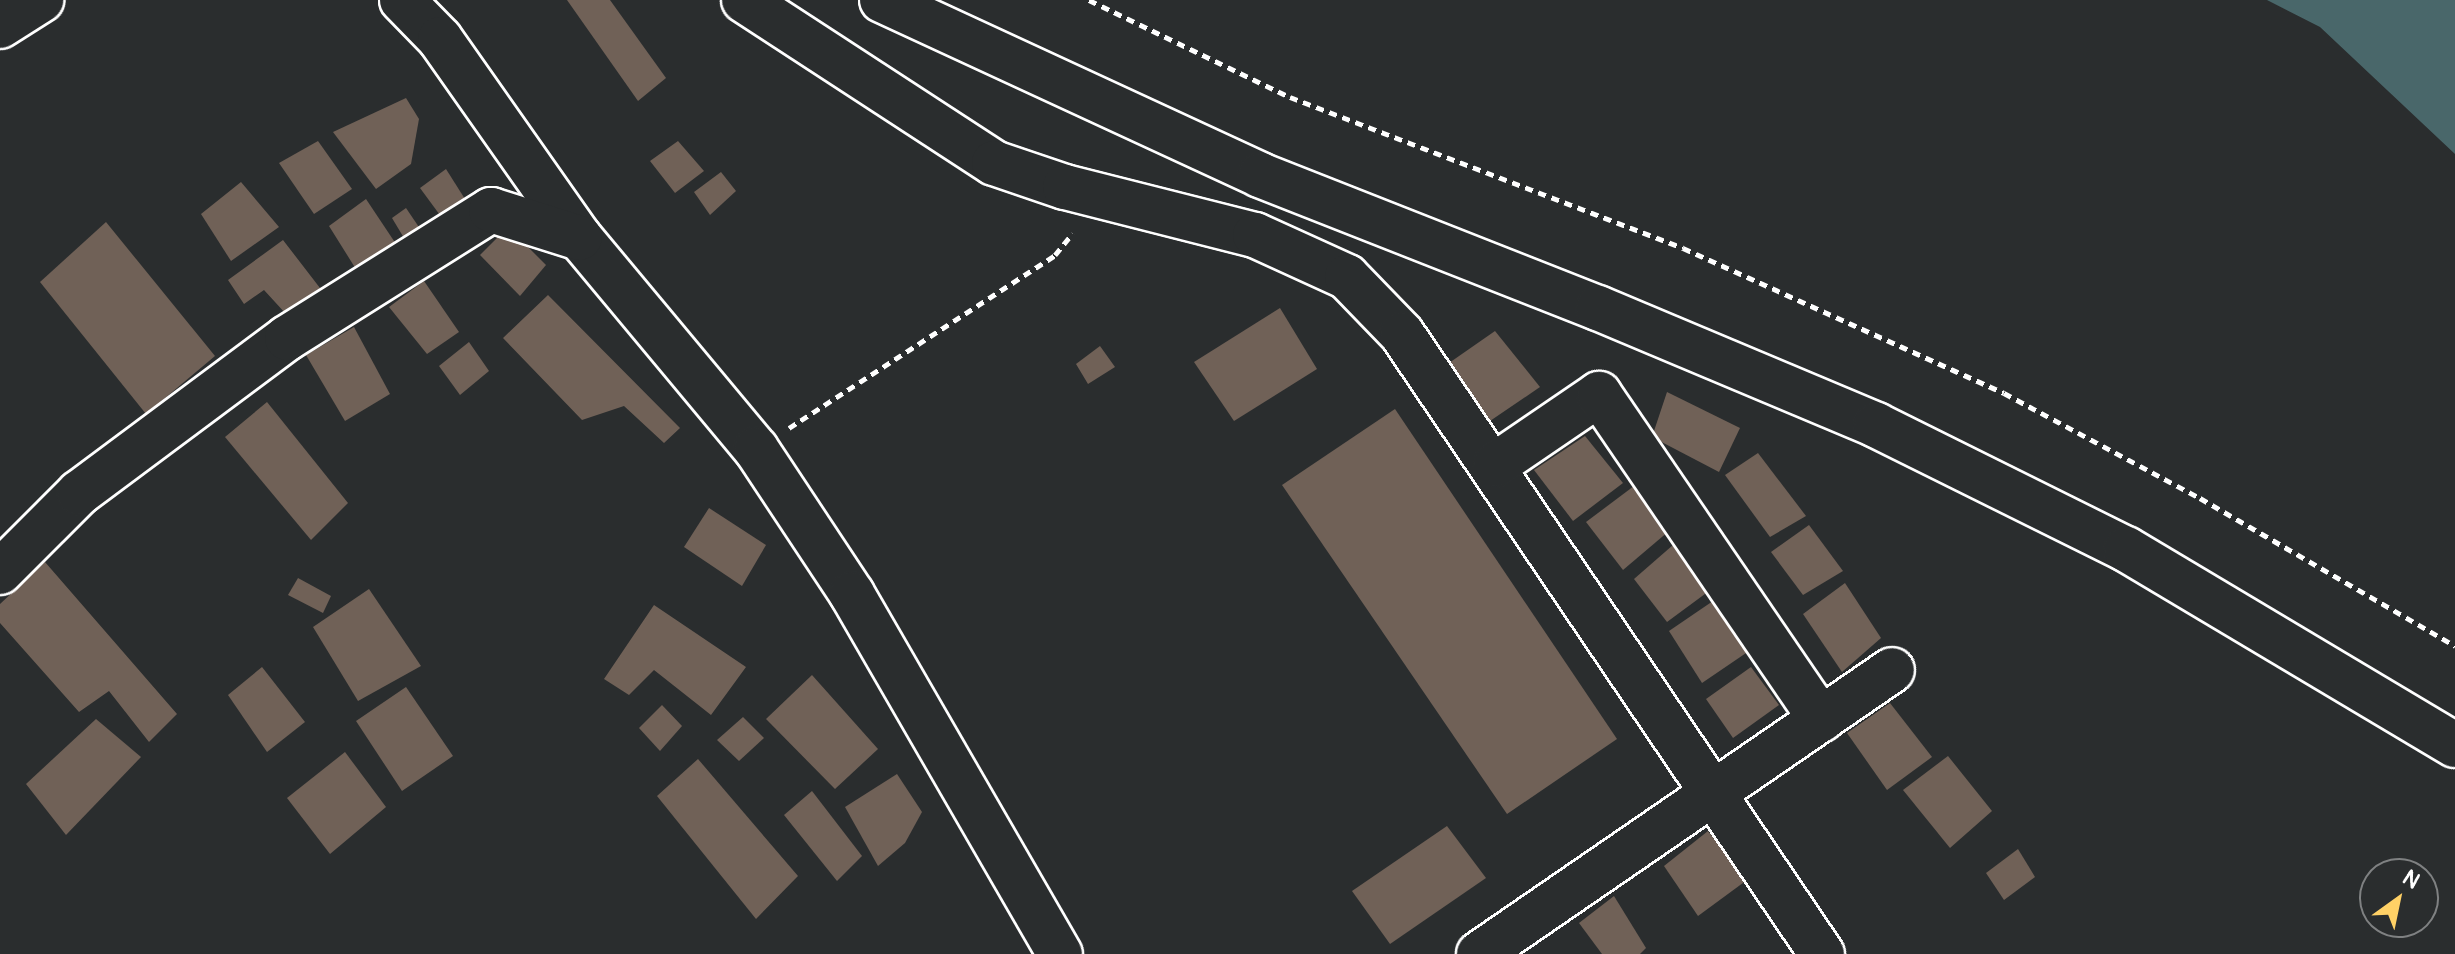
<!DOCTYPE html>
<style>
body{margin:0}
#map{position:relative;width:2455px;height:954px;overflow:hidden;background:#2a2d2e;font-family:Pangolin,sans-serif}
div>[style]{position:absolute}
.water>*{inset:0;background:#49676a}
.building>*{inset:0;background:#706157}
.path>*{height:5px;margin-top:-2.5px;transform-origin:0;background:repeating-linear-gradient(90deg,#fff 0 8px,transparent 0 14px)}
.roads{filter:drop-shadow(2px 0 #fff) drop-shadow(-2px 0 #fff) drop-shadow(0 2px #fff) drop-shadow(0 -2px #fff)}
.street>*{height:44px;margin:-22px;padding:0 22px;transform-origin:22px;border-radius:22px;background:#2a2d2e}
span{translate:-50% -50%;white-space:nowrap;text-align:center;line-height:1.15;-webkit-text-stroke:7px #2a2d2e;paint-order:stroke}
.north{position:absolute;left:2359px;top:858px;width:80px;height:80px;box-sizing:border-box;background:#2a2d2e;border:2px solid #7f8182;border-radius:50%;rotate:33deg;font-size:22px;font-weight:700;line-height:32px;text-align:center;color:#fff}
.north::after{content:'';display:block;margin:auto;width:28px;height:36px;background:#ffd166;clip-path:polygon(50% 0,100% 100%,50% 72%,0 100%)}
</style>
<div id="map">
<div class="water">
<i style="clip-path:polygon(2267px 0,2455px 0,2455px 154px,2320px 27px)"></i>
</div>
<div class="building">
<i style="clip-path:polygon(567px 0,610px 0,666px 78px,638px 101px)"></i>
<i style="clip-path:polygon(406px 98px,419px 119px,411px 164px,376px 189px,333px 132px)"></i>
<i style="clip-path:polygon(318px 141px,352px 189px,314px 214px,279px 163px)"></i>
<i style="clip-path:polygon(678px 141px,704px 171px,675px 193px,650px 161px)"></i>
<i style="clip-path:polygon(446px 169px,470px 207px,448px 226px,420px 188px)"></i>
<i style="clip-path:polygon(721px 172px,736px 191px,710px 215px,694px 192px)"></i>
<i style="clip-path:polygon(241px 182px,279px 227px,231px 261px,201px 214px)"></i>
<i style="clip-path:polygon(366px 199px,400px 250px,359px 274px,329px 226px)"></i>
<i style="clip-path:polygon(406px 208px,427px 239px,410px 248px,392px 218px)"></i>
<i style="clip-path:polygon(106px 222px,215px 356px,146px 414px,40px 282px)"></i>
<i style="clip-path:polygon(508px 227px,546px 265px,520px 296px,480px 255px)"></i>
<i style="clip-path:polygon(283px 240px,320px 288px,286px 314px,264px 290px,244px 304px,228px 280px)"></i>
<i style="clip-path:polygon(424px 281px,459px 332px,427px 354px,389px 307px)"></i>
<i style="clip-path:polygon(548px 295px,680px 428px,664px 443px,624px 406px,582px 420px,503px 338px)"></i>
<i style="clip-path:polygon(1280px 308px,1317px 369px,1234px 421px,1194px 362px)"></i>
<i style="clip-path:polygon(354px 327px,390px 394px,345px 421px,306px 355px)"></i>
<i style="clip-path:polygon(1495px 331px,1540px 387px,1490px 421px,1449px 363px)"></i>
<i style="clip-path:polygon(469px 342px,489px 371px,460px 395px,439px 366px)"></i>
<i style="clip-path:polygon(1100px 346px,1115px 367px,1088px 384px,1076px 364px)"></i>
<i style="clip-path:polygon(1667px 392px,1740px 428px,1719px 472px,1652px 437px)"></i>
<i style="clip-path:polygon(267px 402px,348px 503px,311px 540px,225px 437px)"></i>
<i style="clip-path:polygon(1395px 409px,1617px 739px,1507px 814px,1282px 485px)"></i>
<i style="clip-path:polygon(1585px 436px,1623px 483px,1573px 521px,1534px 470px)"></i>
<i style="clip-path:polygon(1758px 453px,1806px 516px,1770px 537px,1725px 475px)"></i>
<i style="clip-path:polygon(1634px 486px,1669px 531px,1623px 570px,1586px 522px)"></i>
<i style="clip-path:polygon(709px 508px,766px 545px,742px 586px,684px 547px)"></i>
<i style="clip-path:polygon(1809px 525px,1843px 571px,1803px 595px,1771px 552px)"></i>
<i style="clip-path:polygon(1673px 545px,1709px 591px,1667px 622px,1634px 579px)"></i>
<i style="clip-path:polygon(45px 562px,177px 714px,149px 742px,109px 691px,79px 712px,0 623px,0 604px)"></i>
<i style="clip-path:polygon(298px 578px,331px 596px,323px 613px,288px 595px)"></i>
<i style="clip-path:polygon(1845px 583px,1881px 638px,1842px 672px,1803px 614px)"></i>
<i style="clip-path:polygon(369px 589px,421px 666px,358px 701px,313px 627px)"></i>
<i style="clip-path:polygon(1713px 601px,1749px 651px,1702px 683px,1669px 631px)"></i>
<i style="clip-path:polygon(654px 605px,746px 667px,711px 715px,654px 670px,629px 695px,604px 679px)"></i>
<i style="clip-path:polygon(262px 667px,305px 722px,267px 752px,228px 695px)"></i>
<i style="clip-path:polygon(1751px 667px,1779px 705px,1733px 738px,1706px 699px)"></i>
<i style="clip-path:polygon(812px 675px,878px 749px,835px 789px,766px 719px)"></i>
<i style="clip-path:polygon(406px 687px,453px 756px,402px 791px,356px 721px)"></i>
<i style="clip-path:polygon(1890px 703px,1932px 757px,1887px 790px,1847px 733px)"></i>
<i style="clip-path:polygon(662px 705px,682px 726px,660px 751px,639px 728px)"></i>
<i style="clip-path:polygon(743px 717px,764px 738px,739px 761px,717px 740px)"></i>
<i style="clip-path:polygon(96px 719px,141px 757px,66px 835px,26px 784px)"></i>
<i style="clip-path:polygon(345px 752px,386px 807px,330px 854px,287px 798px)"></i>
<i style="clip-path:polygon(1948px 756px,1992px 811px,1950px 848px,1903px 790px)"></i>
<i style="clip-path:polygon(698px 759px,798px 876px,756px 919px,657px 796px)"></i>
<i style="clip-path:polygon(897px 774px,922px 812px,905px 843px,878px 866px,845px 807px)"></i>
<i style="clip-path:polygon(812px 791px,862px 856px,837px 881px,784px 815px)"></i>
<i style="clip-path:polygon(1447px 826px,1486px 878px,1390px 944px,1352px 891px)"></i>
<i style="clip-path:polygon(1708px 831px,1747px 880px,1698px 916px,1664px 866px)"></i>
<i style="clip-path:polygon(2018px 849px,2035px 877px,2004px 900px,1986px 873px)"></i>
<i style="clip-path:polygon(1614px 896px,1646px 948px,1640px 954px,1602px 954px,1579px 923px)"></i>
</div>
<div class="path">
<i style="left:1089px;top:0;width:223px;rotate:25.8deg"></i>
<i style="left:1290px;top:97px;width:421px;rotate:21deg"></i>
<i style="left:1683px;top:248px;width:352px;rotate:24.3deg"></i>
<i style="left:2004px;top:393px;width:222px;rotate:28.2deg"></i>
<i style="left:2200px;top:498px;width:295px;rotate:30.1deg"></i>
<i style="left:789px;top:428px;width:317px;rotate:-33deg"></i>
<i style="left:1055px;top:255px;width:28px;rotate:-51deg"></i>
</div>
<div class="roads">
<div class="street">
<i style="left:402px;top:0;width:54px;rotate:45.7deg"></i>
<i style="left:440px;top:39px;width:243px;rotate:54.9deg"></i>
<i style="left:580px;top:238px;width:275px;rotate:50.2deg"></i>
<i style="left:756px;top:449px;width:174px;rotate:56.5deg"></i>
<i style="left:852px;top:594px;width:416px;rotate:60deg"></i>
<i style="left:744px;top:0;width:298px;rotate:33.1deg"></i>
<i style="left:994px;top:163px;width:75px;rotate:18.7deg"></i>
<i style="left:1065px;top:187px;width:196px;rotate:14.2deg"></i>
<i style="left:1255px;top:235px;width:101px;rotate:24.5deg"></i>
<i style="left:1347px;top:277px;width:79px;rotate:46deg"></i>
<i style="left:1402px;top:334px;width:749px;rotate:55.89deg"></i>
<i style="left:882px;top:0;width:417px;rotate:24.8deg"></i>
<i style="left:1260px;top:175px;width:363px;rotate:21.5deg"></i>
<i style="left:1598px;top:308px;width:302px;rotate:22.8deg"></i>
<i style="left:1876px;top:425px;width:279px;rotate:26.4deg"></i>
<i style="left:2126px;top:549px;width:383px;rotate:30.8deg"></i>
<i style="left:0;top:26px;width:49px;rotate:-32.4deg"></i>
<i style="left:1495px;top:465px;width:126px;rotate:-34.3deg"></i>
<i style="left:1599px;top:394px;width:394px;rotate:55.7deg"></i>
<i style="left:0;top:572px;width:112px;rotate:-45deg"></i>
<i style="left:79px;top:493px;width:259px;rotate:-36.7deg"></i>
<i style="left:287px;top:338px;width:241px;rotate:-32.1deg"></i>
<i style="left:491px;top:210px;width:93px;rotate:17.5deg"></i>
<i style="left:1479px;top:954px;width:501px;rotate:-34.51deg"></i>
</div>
</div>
<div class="north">N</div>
</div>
